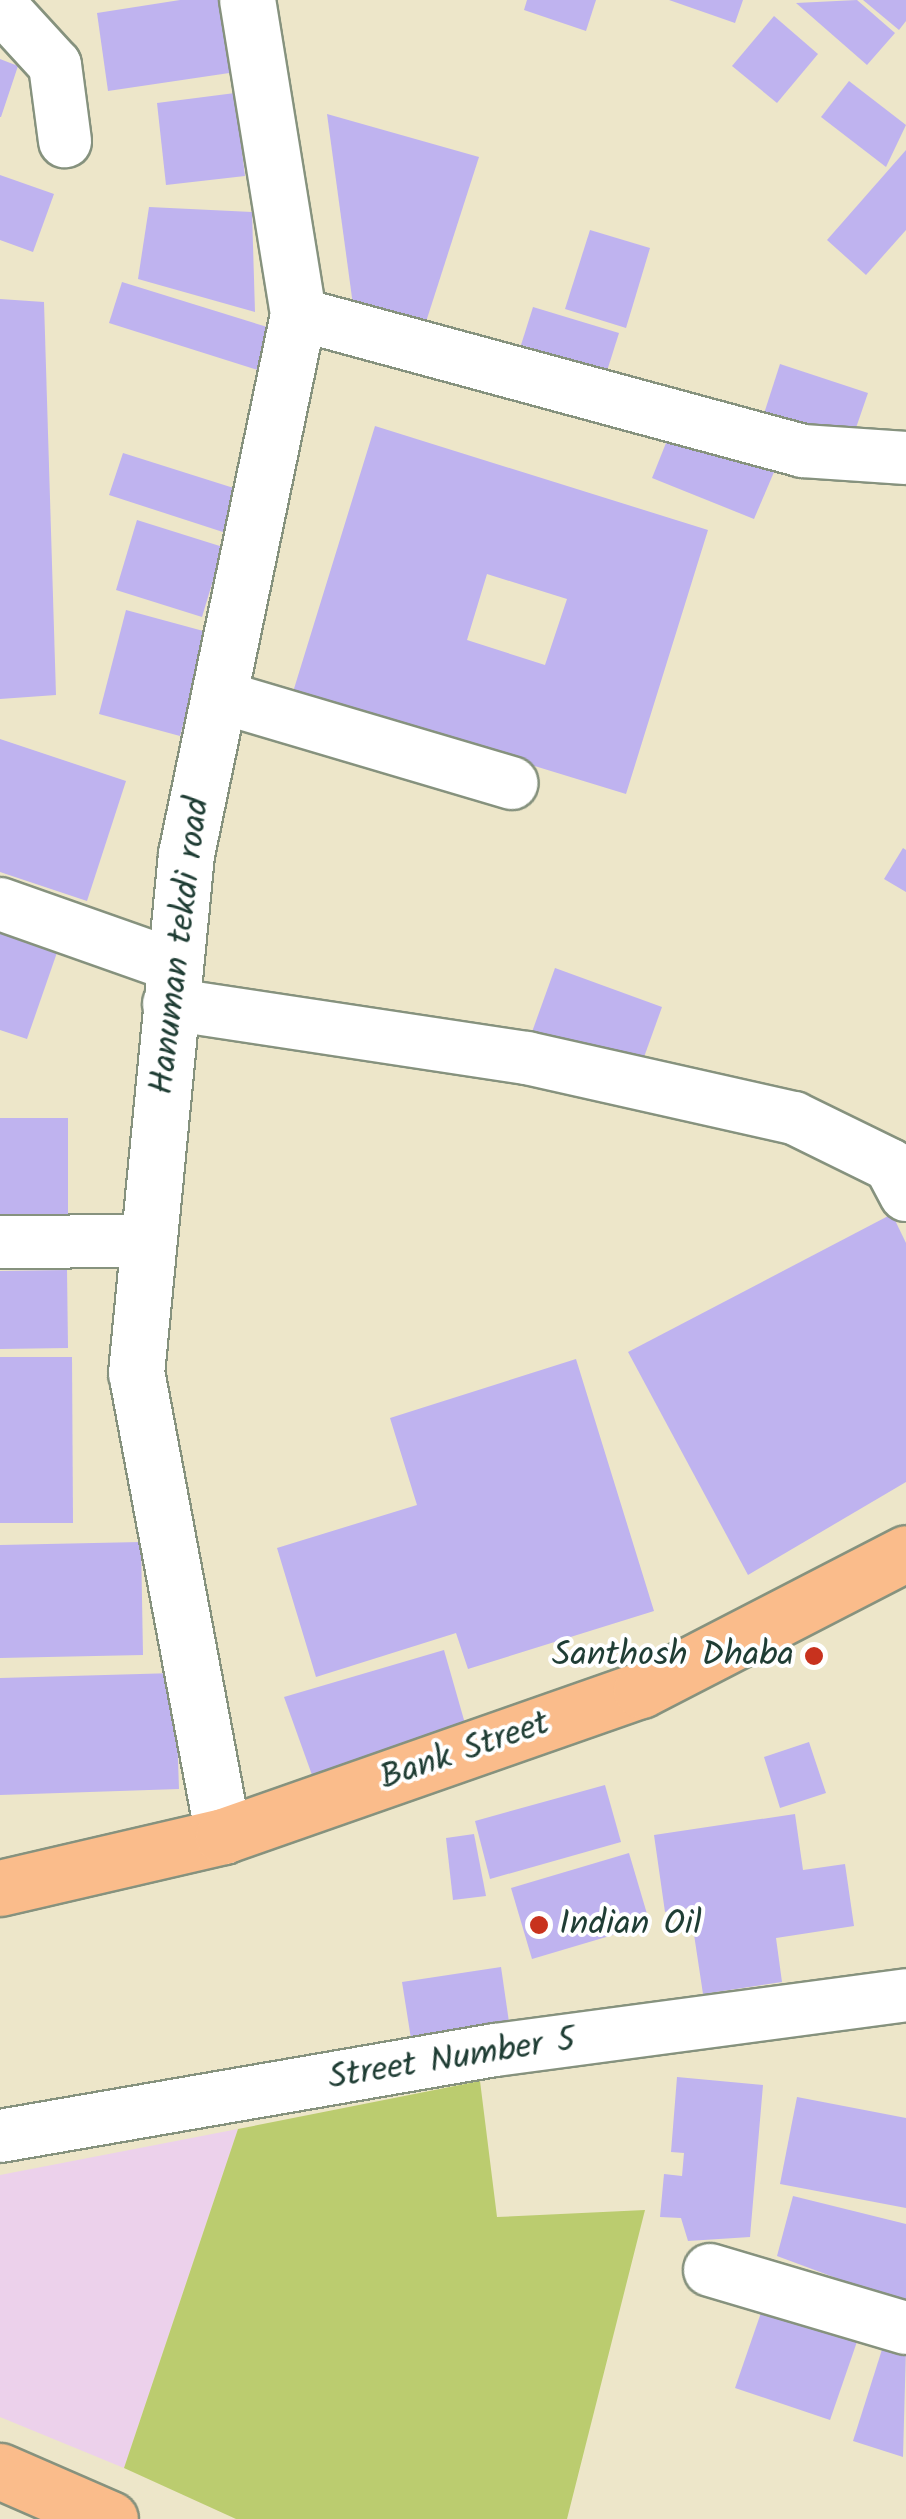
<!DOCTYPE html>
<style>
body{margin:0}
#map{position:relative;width:906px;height:2519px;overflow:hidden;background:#ede6c9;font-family:Kalam,sans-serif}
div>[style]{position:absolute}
.built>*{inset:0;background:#ecd1eb}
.green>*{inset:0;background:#bbcc6f}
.building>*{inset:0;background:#bfb3ef}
.roads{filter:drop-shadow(2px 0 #86927e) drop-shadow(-2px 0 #86927e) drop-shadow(0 2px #86927e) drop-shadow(0 -2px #86927e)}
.minor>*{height:52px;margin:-26px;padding:0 26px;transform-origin:26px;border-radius:26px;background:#fff}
.tertiary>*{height:55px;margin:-27.5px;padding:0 27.5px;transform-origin:27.5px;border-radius:27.5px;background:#fff}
.primary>*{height:55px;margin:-27.5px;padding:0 27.5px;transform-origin:27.5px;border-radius:27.5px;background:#fabc8b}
.dots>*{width:28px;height:28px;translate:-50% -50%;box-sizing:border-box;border:5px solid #fff;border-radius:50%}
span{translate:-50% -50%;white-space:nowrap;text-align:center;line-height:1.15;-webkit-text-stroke:8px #fff;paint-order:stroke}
.street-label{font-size:35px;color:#1f3d34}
.poi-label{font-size:35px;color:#1f3d34}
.right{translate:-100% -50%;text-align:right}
.left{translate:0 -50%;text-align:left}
</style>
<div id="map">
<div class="built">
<i style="clip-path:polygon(238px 2129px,124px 2468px,0 2417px,0 2175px)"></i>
</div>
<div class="green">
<i style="clip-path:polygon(480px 2081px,497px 2217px,645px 2210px,567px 2519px,236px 2519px,124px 2468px,238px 2129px)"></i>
</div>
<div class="building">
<i style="clip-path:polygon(180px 0,225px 0,236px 72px,108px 91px,97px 13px)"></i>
<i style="clip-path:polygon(527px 0,596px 0,586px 31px,524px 10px)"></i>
<i style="clip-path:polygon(669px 0,743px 0,735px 23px)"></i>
<i style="clip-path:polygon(857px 0,895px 33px,867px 65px,796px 3px)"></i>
<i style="clip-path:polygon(863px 0,906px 0,906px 21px,899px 30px)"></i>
<i style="clip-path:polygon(774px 16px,818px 54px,777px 103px,732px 66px)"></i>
<i style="clip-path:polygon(0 59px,18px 66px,1px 117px,0 117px)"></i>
<i style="clip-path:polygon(849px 81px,906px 125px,886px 167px,821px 117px)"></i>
<i style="clip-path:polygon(235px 93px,245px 176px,166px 185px,157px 103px)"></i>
<i style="clip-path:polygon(327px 114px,479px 157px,425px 325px,353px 305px)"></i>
<i style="clip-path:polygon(906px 150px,906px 230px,866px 275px,827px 240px)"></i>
<i style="clip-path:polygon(0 175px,54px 194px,33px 252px,0 240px)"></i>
<i style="clip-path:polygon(149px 207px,252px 212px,255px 312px,138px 279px)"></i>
<i style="clip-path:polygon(590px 230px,650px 248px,626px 328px,565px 309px)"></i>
<i style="clip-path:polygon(122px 282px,277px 330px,264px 372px,109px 323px)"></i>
<i style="clip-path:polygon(0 299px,44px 302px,56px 695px,0 699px)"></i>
<i style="clip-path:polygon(533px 307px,619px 333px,607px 371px,521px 345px)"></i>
<i style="clip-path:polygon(780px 364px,868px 393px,847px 454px,760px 426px)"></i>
<i style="clip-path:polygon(674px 423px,777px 465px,754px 519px,652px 478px)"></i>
<i style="clip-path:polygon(evenodd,375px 426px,708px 530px,626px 794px,293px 692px,375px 426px,487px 574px,567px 599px,545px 665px,467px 640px,487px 574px)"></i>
<i style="clip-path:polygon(123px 453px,240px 490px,226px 533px,109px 495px)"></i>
<i style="clip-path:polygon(137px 520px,223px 547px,202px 617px,116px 590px)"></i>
<i style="clip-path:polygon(126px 610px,207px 632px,180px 736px,99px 714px)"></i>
<i style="clip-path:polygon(0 739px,126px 781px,87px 901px,0 872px)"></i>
<i style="clip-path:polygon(903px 848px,906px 850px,906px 892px,884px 879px)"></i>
<i style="clip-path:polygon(0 920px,61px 941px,27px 1039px,0 1030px)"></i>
<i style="clip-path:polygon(555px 968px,662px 1007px,639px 1071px,532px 1032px)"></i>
<i style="clip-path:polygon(0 1118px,68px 1118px,68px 1229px,0 1229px)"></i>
<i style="clip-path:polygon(892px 1214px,906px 1243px,906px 1482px,748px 1575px,628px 1352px)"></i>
<i style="clip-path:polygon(67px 1270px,68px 1348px,0 1349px,0 1271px)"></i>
<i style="clip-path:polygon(0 1357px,72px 1357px,73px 1523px,0 1523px)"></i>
<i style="clip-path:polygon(576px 1359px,654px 1611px,468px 1669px,456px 1633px,316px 1677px,277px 1548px,417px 1505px,390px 1418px)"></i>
<i style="clip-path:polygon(141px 1542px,143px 1655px,0 1658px,0 1545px)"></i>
<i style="clip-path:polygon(444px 1650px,472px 1748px,327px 1788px,312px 1775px,284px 1697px)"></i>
<i style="clip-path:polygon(175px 1673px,179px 1789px,0 1795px,0 1678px)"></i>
<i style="clip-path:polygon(809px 1742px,826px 1793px,780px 1808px,764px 1757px)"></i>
<i style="clip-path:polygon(605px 1785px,621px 1842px,490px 1879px,475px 1821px)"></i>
<i style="clip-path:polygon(795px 1814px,803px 1870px,845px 1864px,854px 1926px,776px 1938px,782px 1982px,703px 1994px,690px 1908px,665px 1912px,654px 1835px)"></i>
<i style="clip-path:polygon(474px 1834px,486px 1896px,453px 1900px,446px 1838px)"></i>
<i style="clip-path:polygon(629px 1853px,650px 1924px,532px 1959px,511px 1888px)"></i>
<i style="clip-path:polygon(501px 1967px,510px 2029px,412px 2045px,402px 1982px)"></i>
<i style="clip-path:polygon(677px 2077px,763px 2085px,750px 2237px,688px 2241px,681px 2218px,660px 2217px,664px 2174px,682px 2176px,684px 2153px,671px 2152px)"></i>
<i style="clip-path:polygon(797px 2097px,906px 2118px,906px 2208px,780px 2184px)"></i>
<i style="clip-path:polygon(793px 2196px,906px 2224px,906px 2304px,777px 2256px)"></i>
<i style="clip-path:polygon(765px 2301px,860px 2333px,830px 2420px,735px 2388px)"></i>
<i style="clip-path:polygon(885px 2340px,906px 2347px,903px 2457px,853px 2441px)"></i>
</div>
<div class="roads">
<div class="minor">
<i style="left:0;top:5px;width:81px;rotate:47.5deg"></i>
<i style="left:55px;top:65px;width:77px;rotate:82.5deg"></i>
<i style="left:298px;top:314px;width:523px;rotate:15.18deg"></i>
<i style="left:803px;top:451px;width:103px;rotate:3.9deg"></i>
<i style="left:221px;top:697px;width:303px;rotate:16.5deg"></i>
<i style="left:0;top:904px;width:183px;rotate:19.4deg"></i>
<i style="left:169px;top:1004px;width:362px;rotate:8.6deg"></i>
<i style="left:527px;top:1058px;width:274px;rotate:12.7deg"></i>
<i style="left:794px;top:1118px;width:107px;rotate:26.1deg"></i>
<i style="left:890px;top:1165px;width:34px;rotate:62deg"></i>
<i style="left:0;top:1242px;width:148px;rotate:-0.4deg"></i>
<i style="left:0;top:2136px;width:502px;rotate:-9.86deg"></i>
<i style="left:495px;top:2050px;width:415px;rotate:-7.6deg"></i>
<i style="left:710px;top:2270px;width:204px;rotate:16.5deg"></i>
</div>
<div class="tertiary">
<i style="left:223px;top:1836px;width:471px;rotate:-100.6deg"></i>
<i style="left:136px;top:1373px;width:521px;rotate:-84.5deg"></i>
<i style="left:186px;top:854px;width:551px;rotate:-78.28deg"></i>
<i style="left:298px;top:314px;width:318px;rotate:-99.2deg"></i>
</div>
<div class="primary">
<i style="left:0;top:1888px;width:229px;rotate:-13.1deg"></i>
<i style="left:223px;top:1836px;width:443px;rotate:-19.3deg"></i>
<i style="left:641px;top:1690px;width:298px;rotate:-27.3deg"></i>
<i style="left:0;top:2471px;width:120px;rotate:23.6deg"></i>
</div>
</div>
<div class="dots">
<i style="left:814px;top:1656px;background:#c8321e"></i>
<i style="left:539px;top:1925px;background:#c8321e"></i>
</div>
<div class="street-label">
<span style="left:181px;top:946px;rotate:-83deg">Hanuman tekdi road</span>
<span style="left:465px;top:1752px;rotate:-19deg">Bank Street</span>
<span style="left:452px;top:2060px;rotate:-9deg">Street Number 5</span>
</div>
<div class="poi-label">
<span class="right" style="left:794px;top:1656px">Santhosh Dhaba</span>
<span class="left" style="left:559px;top:1925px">Indian Oil</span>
</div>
</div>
